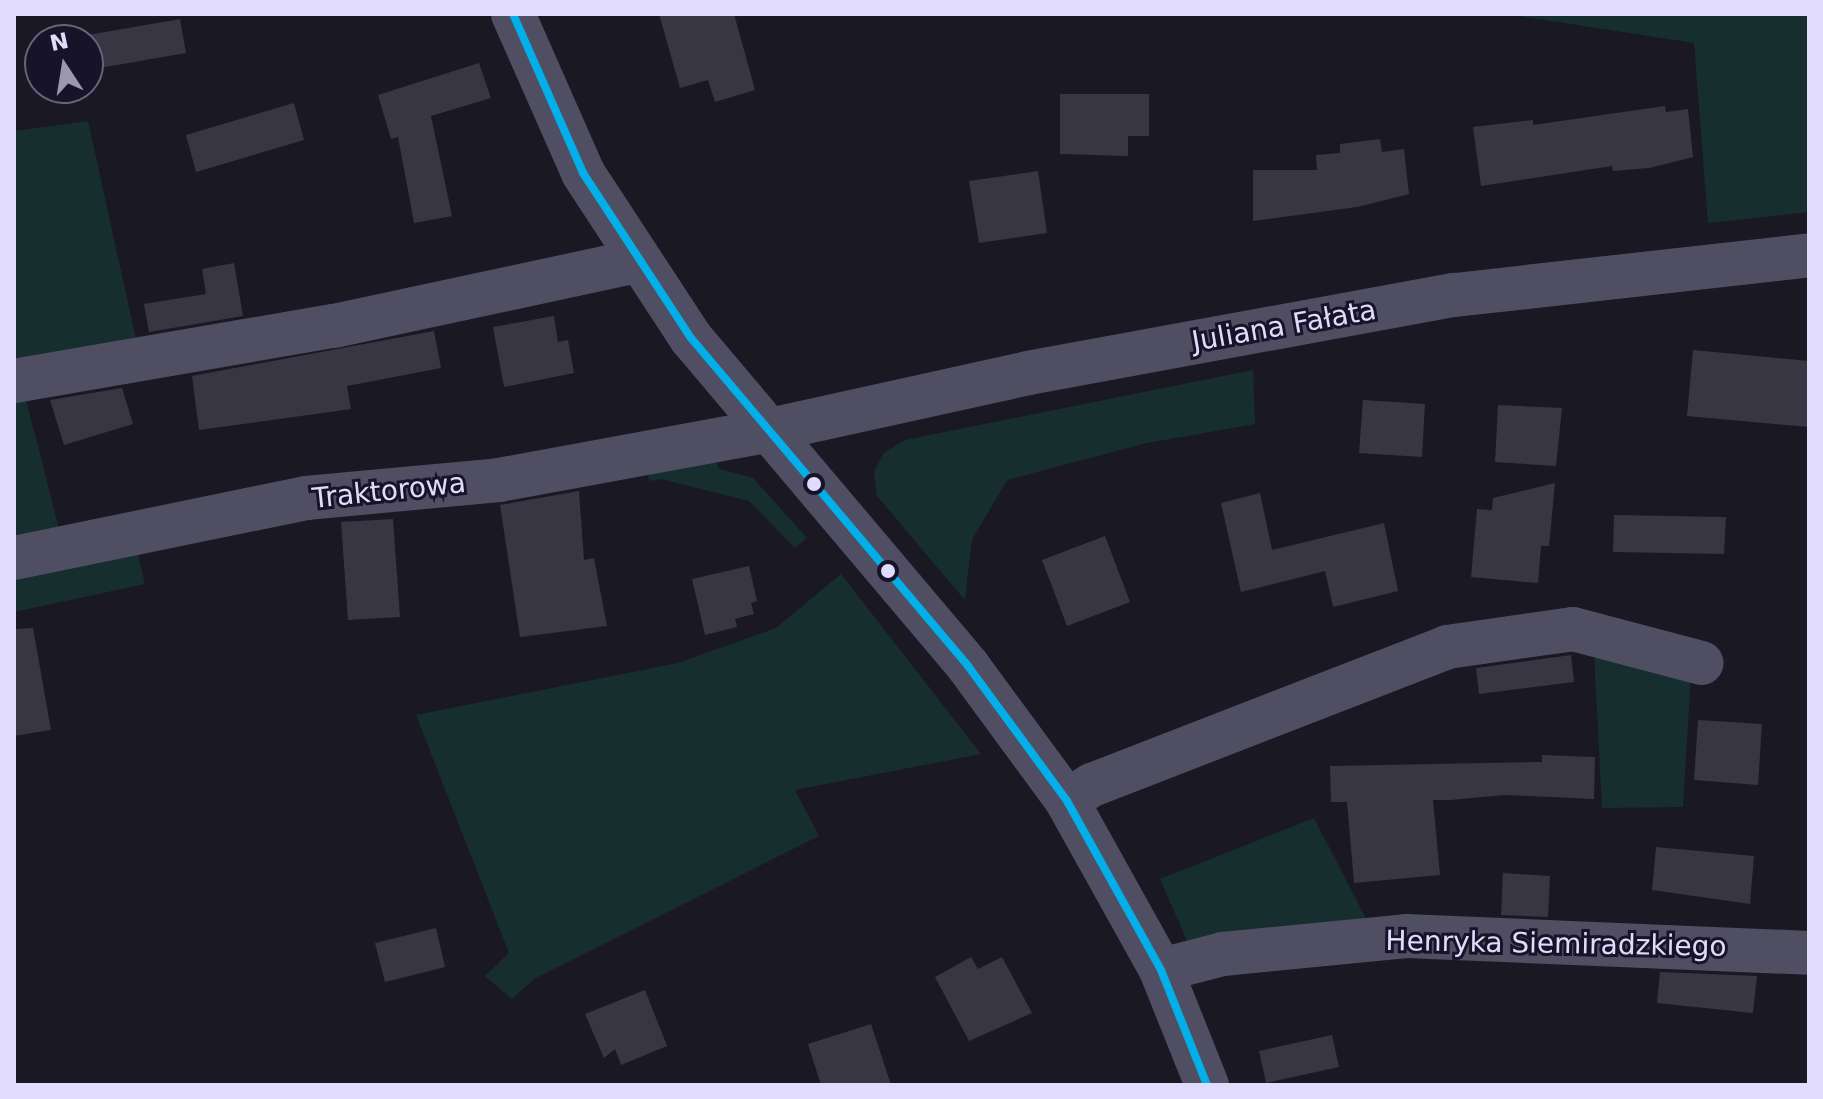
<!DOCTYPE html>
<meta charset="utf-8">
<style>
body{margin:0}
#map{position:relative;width:1823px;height:1099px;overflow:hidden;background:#1a1823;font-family:"DejaVu Sans",sans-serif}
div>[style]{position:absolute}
.green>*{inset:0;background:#172e2f}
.building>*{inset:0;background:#393644}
.minor>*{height:44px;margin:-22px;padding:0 22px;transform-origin:22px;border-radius:22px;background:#4f4e62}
.bus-1>*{height:8px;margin:-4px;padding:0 4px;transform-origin:4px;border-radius:4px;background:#03afe9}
.dots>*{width:22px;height:22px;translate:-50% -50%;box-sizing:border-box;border:4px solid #171328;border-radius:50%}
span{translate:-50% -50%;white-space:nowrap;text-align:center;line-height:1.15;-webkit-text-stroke:6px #171328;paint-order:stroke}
.street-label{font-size:28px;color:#e1dcfc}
.frame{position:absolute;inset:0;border:16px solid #e1dcfc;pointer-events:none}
.north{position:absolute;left:24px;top:24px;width:80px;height:80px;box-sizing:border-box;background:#171328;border:2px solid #68637d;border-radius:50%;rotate:348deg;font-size:22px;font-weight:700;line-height:32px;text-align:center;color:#e1dcfc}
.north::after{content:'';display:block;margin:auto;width:28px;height:36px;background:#9b97b0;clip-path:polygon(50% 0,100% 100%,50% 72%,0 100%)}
</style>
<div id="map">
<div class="green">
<i style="clip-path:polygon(1507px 14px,1809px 14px,1809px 212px,1708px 223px,1694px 43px)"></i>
<i style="clip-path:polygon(88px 121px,138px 348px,18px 368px,59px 529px,14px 540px,14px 131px)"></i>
<i style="clip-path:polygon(1253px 370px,1255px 424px,1147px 443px,1007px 480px,972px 540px,965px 600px,877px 496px,874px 472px,884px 453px,905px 440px)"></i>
<i style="clip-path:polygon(714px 456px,719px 469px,753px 478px,807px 538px,795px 548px,749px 501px,661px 479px,649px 481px,646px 465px)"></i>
<i style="clip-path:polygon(136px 546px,145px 584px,14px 612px,14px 575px)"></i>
<i style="clip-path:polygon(841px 574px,981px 754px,795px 790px,819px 836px,534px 979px,512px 999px,485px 976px,509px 953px,416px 715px,678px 663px,776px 628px)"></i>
<i style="clip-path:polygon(1594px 652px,1691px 673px,1683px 807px,1602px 808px)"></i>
<i style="clip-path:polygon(1314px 818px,1371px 928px,1188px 943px,1160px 879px)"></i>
</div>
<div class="building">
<i style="clip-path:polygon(659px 14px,734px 14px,755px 90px,715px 102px,708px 80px,680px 88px)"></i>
<i style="clip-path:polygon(180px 19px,186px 53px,88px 70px,88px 35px)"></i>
<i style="clip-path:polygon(479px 63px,491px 98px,431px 116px,452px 216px,414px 223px,398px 137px,391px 139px,378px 95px)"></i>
<i style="clip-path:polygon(1060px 94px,1149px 94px,1149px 136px,1128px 136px,1128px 156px,1060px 154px)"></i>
<i style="clip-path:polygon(294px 103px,304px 140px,196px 172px,186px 135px)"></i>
<i style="clip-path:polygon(1665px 106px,1666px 112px,1688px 109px,1693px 157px,1649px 168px,1613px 171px,1612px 166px,1481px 186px,1473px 127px,1533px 120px,1533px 125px)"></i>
<i style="clip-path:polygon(1380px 139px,1382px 152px,1404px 149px,1409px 194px,1357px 207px,1253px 221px,1253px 170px,1317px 170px,1316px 155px,1340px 153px,1340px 144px)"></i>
<i style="clip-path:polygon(1038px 171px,1047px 233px,979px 243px,969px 181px)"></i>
<i style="clip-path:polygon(234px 263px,243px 316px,149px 332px,144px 304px,206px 294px,202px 269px)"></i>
<i style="clip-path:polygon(554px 316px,558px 342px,568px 340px,574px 373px,504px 387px,493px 327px)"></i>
<i style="clip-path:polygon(434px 331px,441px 368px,347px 386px,351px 409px,199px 430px,192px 376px)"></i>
<i style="clip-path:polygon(1693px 350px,1809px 361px,1809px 427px,1687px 416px)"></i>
<i style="clip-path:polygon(122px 388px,133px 424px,64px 445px,50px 400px)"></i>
<i style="clip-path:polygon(1363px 400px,1425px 404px,1422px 457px,1359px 453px)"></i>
<i style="clip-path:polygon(1498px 405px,1562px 408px,1556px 466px,1495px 462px)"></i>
<i style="clip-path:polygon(1555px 483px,1549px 546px,1541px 546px,1538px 583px,1471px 577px,1477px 509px,1492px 510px,1493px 498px)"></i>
<i style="clip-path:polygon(579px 491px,584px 560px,594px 558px,607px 626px,520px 637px,500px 505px)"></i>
<i style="clip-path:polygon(1260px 493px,1272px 550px,1384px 523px,1398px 591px,1333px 607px,1325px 571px,1241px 592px,1221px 503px)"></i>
<i style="clip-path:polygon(1614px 515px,1726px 517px,1724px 554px,1613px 552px)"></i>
<i style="clip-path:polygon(393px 519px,400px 617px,348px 620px,341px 522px)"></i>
<i style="clip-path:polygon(1105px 536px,1130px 602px,1067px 626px,1042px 560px)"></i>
<i style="clip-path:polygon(749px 566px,757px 601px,751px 603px,754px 614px,735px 619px,737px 627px,705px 635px,692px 579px)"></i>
<i style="clip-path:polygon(33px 628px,51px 730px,14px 736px,14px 629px)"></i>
<i style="clip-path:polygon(1571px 655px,1574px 682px,1479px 694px,1476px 668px)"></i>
<i style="clip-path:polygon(1698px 720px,1762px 724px,1758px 785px,1694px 780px)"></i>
<i style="clip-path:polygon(1542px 755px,1595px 757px,1594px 799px,1505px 795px,1450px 800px,1448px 793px,1450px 800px,1433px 800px,1440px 875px,1354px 883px,1347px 802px,1331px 802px,1330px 766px,1542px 762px)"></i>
<i style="clip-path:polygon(1656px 847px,1754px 856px,1750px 904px,1652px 890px)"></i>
<i style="clip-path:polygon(1503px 873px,1550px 876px,1548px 917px,1501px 915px)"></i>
<i style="clip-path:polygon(436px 928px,445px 967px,385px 982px,375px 943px)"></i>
<i style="clip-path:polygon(971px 957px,978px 969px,1002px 957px,1032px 1013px,969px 1041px,935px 977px)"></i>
<i style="clip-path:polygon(1660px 972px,1757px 976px,1753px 1013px,1657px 1003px)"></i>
<i style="clip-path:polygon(645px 990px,667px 1046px,621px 1065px,615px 1049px,604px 1058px,585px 1014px)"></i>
<i style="clip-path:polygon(871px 1024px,891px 1085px,821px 1085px,808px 1044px)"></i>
<i style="clip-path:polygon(1332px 1035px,1339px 1067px,1266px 1083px,1259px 1051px)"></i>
</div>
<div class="minor">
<i style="left:513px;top:14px;width:174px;rotate:66.2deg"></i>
<i style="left:583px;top:173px;width:197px;rotate:56.8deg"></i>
<i style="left:691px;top:338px;width:429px;rotate:49.8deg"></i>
<i style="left:968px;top:666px;width:167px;rotate:53.7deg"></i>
<i style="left:1067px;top:801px;width:193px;rotate:60.9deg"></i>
<i style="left:1161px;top:970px;width:124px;rotate:68.2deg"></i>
<i style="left:14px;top:381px;width:325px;rotate:-9.8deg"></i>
<i style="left:334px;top:326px;width:311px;rotate:-12.1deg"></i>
<i style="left:14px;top:558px;width:298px;rotate:-11.6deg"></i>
<i style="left:306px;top:498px;width:194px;rotate:-5.3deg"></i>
<i style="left:499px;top:480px;width:270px;rotate:-10.4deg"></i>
<i style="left:765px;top:431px;width:269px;rotate:-12.4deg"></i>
<i style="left:1028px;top:373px;width:434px;rotate:-10.4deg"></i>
<i style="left:1455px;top:295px;width:356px;rotate:-6.4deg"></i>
<i style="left:1067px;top:801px;width:30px;rotate:-33deg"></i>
<i style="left:1092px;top:785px;width:381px;rotate:-21.2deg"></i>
<i style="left:1447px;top:647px;width:127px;rotate:-8.1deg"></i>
<i style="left:1573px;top:629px;width:133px;rotate:14.8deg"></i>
<i style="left:1161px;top:970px;width:64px;rotate:-14.5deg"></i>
<i style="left:1223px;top:954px;width:184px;rotate:-5.6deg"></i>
<i style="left:1406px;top:936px;width:403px;rotate:2.4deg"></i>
</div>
<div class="bus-1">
<i style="left:513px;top:14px;width:174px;rotate:66.2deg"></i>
<i style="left:583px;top:173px;width:197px;rotate:56.8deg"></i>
<i style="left:691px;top:338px;width:429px;rotate:49.8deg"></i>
<i style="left:968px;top:666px;width:167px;rotate:53.7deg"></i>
<i style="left:1067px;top:801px;width:193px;rotate:60.9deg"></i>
<i style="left:1161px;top:970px;width:124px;rotate:68.2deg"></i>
</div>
<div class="dots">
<i style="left:814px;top:484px;background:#e1dcfc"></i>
<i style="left:888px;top:571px;background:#e1dcfc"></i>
</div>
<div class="street-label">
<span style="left:1284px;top:326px;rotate:-10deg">Juliana Fałata</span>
<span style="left:389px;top:491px;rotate:-6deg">Traktorowa</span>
<span style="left:1556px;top:944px;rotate:1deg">Henryka Siemiradzkiego</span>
</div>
<div class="frame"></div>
<div class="north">N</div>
</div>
